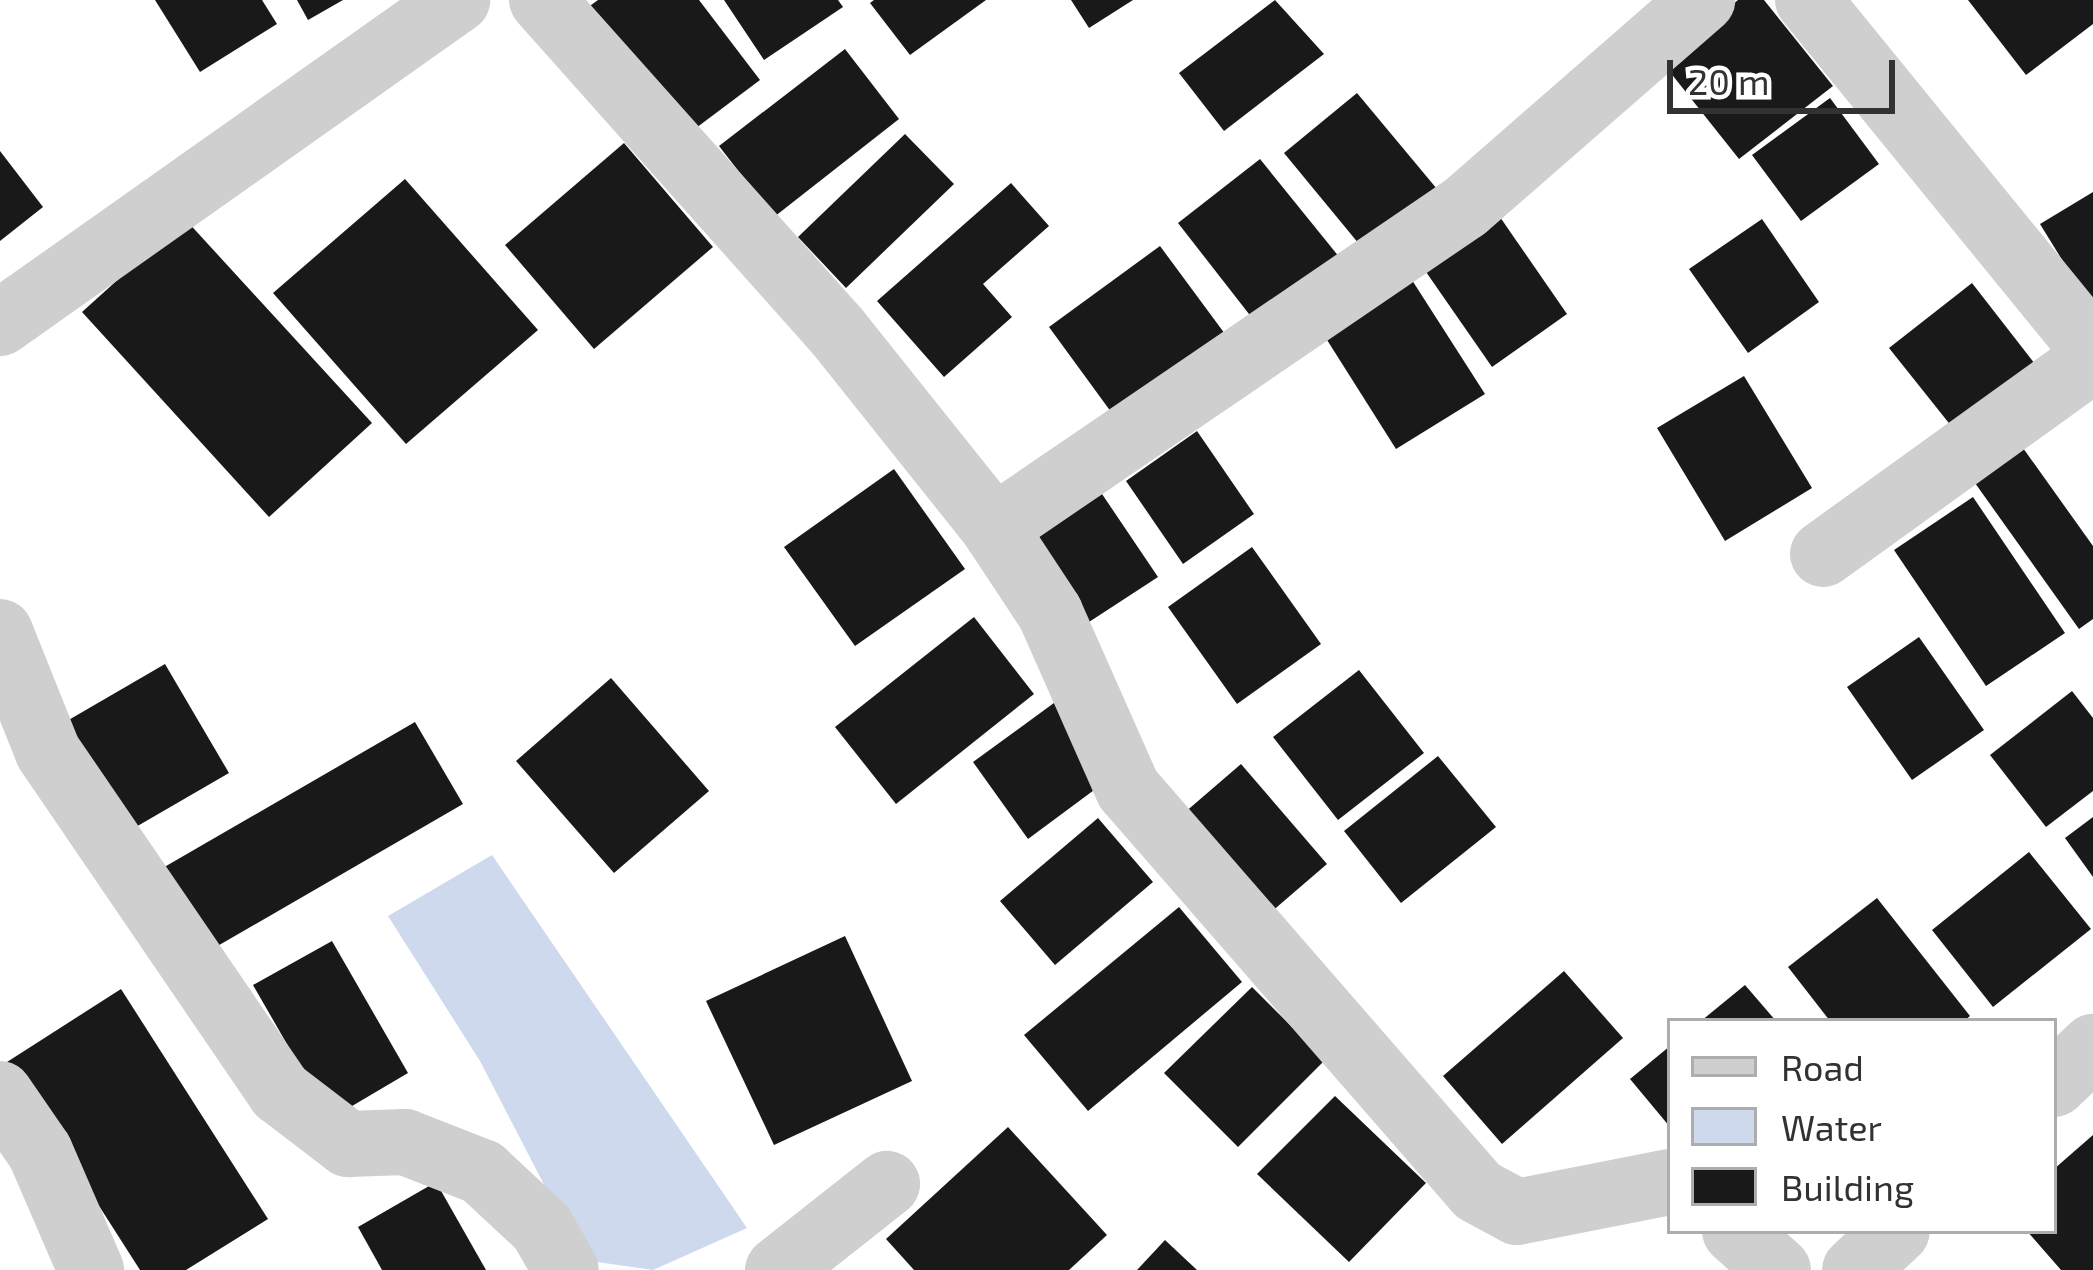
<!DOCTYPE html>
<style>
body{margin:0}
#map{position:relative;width:2093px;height:1270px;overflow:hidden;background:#fff;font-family:"Exo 2",sans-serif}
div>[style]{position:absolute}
.water>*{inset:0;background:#ced9ee}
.building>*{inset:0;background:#191919}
.minor>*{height:66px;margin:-33px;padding:0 33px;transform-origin:33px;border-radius:33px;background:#cfcfcf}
span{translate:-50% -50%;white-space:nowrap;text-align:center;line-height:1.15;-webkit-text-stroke:12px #fff;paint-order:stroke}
.legend{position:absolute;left:1667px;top:1018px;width:390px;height:216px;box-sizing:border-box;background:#fff;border:3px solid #adadad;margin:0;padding:15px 21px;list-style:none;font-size:36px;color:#323232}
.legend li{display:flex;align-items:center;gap:24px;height:60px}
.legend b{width:60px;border:3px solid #adadad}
.scale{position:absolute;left:1667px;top:60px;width:228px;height:54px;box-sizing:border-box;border:6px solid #323232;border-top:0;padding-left:15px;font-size:36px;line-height:42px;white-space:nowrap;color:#323232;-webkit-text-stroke:9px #fff;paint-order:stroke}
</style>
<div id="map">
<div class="water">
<i style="clip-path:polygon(492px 855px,747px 1228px,653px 1270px,583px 1260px,480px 1061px,388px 916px)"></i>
</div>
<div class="building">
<i style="clip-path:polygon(155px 0,262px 0,277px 24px,200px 72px)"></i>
<i style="clip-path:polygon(297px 0,343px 0,308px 20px)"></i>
<i style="clip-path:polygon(598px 0,699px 0,760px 80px,684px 137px,587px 8px)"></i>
<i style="clip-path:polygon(724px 0,838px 0,843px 7px,764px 60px)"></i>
<i style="clip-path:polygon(986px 0,910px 55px,870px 3px,874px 0)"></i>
<i style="clip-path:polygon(1071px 0,1133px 0,1089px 28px)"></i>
<i style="clip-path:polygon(1275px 0,1324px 54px,1224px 131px,1179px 73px)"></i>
<i style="clip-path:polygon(1738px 0,1764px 0,1833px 86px,1739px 159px,1662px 62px)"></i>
<i style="clip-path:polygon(1968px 0,2093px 0,2093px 24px,2026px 75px)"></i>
<i style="clip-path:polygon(845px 49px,899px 119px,774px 217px,719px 146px)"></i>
<i style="clip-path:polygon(1357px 93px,1437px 189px,1364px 250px,1284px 153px)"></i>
<i style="clip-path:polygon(1830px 98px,1879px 164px,1801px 221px,1752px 155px)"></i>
<i style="clip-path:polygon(905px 134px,954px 184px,846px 288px,798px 237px)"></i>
<i style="clip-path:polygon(624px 143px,713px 247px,594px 349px,505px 245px)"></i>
<i style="clip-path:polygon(0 151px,43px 207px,0 241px)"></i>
<i style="clip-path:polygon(1260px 159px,1340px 258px,1256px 323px,1178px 223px)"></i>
<i style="clip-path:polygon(405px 179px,538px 330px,406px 444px,273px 293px)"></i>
<i style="clip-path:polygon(1011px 183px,1049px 226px,983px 284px,1012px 317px,944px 377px,877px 301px)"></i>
<i style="clip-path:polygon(2093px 192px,2093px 310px,2040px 224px)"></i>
<i style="clip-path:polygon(1500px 217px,1567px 314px,1492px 367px,1424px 269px)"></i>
<i style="clip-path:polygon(185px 219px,372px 423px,269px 517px,82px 312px)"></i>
<i style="clip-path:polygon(1762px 219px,1819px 302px,1748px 353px,1689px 269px)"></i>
<i style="clip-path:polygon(1160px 246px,1225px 334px,1114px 416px,1049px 327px)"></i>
<i style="clip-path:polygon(1410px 277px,1485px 394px,1396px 449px,1322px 332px)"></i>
<i style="clip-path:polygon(1972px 283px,2042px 373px,1960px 437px,1889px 348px)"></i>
<i style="clip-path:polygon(1744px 376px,1812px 488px,1725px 541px,1657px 428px)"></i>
<i style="clip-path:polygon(1197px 431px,1254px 514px,1183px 564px,1126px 481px)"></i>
<i style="clip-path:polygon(2018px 441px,2093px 546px,2093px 619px,2079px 629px,1970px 476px)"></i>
<i style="clip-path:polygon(894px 469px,965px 569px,855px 646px,784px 547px)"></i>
<i style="clip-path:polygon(1102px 494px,1158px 577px,1089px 622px,1033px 537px)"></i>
<i style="clip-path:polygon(1973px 497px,2065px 633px,1986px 686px,1894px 550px)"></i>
<i style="clip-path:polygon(1252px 547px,1321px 644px,1237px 704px,1168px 607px)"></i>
<i style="clip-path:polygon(974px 617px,1034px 694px,896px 804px,835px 727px)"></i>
<i style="clip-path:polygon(1919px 637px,1984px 730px,1912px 780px,1847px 687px)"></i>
<i style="clip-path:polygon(165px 664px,229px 773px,122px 835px,60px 725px)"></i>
<i style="clip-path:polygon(1359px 670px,1424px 753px,1338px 820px,1273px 737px)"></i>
<i style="clip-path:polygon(611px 678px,709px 791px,614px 873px,516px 761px)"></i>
<i style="clip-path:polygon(2072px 691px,2093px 718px,2093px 791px,2046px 827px,1990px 755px)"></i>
<i style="clip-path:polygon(1058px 700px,1113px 776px,1028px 839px,973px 762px)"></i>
<i style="clip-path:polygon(415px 722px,463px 804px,202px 955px,154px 873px)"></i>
<i style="clip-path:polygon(1438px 756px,1496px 827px,1401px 903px,1344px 831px)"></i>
<i style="clip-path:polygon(1241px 764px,1327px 864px,1255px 926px,1169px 826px)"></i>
<i style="clip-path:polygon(2093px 817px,2093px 877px,2065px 838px)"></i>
<i style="clip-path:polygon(1098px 818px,1153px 882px,1055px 965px,1000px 901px)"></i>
<i style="clip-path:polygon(2029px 852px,2091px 929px,1993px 1007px,1932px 930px)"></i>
<i style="clip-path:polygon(1877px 898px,1970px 1016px,1964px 1021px,1830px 1021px,1788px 967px)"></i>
<i style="clip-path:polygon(1179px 907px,1242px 982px,1088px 1111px,1024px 1035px)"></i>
<i style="clip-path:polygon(845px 936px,912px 1081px,774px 1145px,706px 1001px)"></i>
<i style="clip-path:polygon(332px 941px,408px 1073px,330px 1119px,253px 985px)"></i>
<i style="clip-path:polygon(1564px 971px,1623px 1038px,1502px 1144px,1443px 1076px)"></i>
<i style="clip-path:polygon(1745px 985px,1776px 1021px,1701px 1021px)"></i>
<i style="clip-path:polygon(1252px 987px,1325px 1060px,1238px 1147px,1164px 1073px)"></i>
<i style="clip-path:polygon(121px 989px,268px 1219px,186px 1270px,140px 1270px,7px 1062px)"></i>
<i style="clip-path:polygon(1670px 1046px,1670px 1127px,1630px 1079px)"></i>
<i style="clip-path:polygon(1335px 1096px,1426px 1183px,1349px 1262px,1257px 1174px)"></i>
<i style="clip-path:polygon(1008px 1127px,1107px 1235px,1069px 1270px,914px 1270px,886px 1239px)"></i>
<i style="clip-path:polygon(2093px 1135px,2093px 1270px,2061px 1270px,2027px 1231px,2054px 1231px,2054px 1169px)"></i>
<i style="clip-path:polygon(436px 1182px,486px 1270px,382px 1270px,358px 1227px)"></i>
<i style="clip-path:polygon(1165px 1240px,1197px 1270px,1137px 1270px)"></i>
</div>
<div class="minor">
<i style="left:542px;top:0;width:443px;rotate:48.3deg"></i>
<i style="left:837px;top:331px;width:252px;rotate:51.4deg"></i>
<i style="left:994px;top:528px;width:102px;rotate:56.6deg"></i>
<i style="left:1050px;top:613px;width:193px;rotate:66.1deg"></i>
<i style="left:1128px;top:789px;width:533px;rotate:48.96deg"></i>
<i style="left:1478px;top:1191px;width:44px;rotate:28.3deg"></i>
<i style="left:1517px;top:1212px;width:156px;rotate:-11.1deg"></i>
<i style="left:1808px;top:0;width:451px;rotate:50.8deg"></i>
<i style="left:0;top:323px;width:560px;rotate:-35.25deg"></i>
<i style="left:994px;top:528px;width:570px;rotate:-34.28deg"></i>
<i style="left:1465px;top:207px;width:315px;rotate:-41.1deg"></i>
<i style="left:1823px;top:554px;width:333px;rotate:-35.8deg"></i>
<i style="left:0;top:632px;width:129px;rotate:68.2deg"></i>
<i style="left:48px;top:752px;width:412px;rotate:55.7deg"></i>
<i style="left:280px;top:1092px;width:86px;rotate:37.4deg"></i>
<i style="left:348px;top:1144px;width:57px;rotate:-2deg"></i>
<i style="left:405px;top:1142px;width:83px;rotate:21.3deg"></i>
<i style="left:482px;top:1172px;width:82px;rotate:43deg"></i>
<i style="left:542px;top:1228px;width:48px;rotate:60.3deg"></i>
<i style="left:2054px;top:1084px;width:54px;rotate:-43.5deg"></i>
<i style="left:0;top:1094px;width:70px;rotate:55.4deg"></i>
<i style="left:40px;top:1152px;width:129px;rotate:66.6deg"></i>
<i style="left:1735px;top:1231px;width:58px;rotate:42.2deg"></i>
<i style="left:778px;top:1270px;width:139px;rotate:-38.3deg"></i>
<i style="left:1855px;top:1270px;width:57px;rotate:-42.9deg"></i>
</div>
<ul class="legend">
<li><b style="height:15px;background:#cfcfcf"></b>Road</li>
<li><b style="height:33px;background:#ced9ee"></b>Water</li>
<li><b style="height:33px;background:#191919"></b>Building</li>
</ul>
<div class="scale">20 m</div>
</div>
